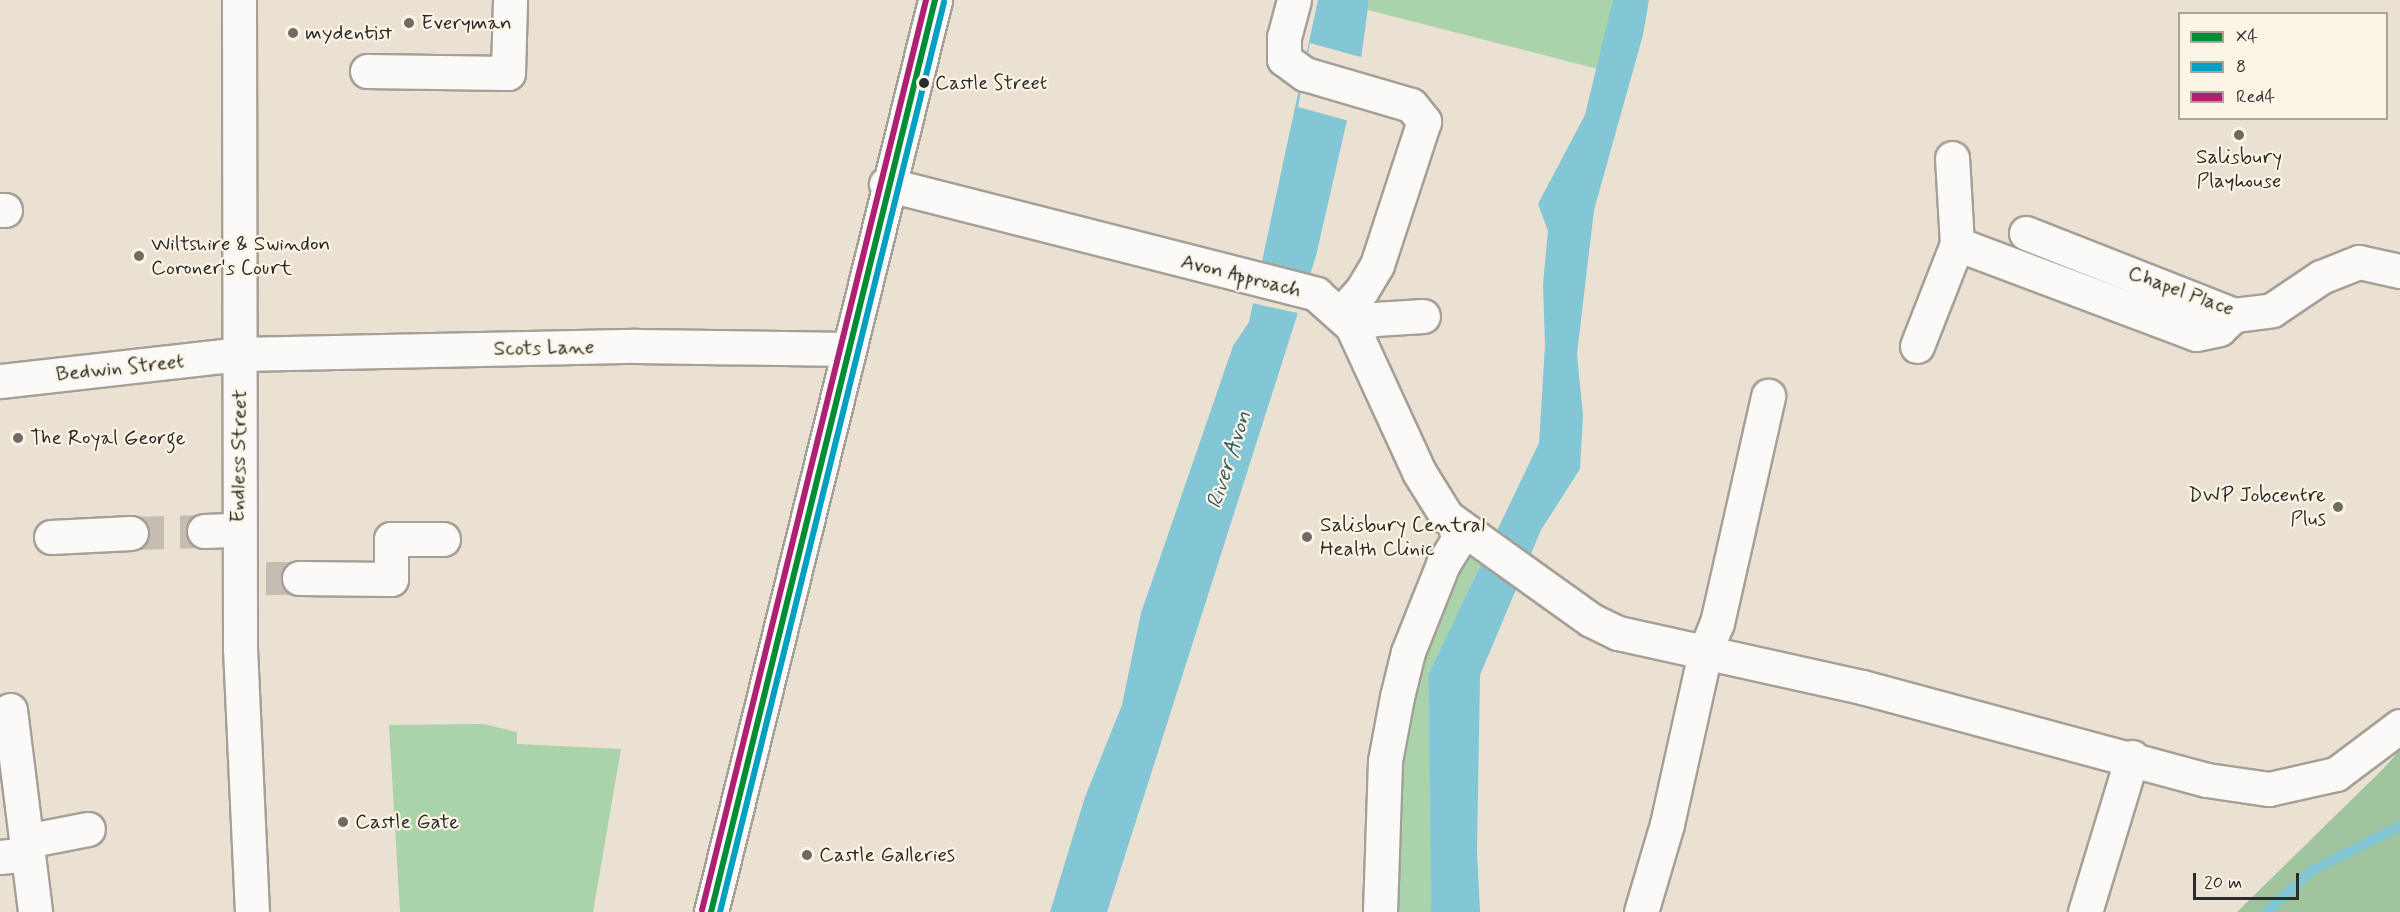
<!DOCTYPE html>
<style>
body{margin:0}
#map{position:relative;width:2400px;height:912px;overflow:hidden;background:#eae1d2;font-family:Mynerve,sans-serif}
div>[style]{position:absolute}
.green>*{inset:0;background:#abd3a9}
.forest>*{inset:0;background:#9fc49e}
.water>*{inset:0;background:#83c6d5}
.pier>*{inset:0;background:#eae1d2}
.stream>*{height:10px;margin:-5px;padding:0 5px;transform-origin:5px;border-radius:5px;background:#83c6d5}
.minor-tunnel>*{height:33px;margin-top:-16.5px;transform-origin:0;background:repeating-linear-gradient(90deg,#c4bdb1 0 33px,transparent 0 49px)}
.roads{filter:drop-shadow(2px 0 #a5a097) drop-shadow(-2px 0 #a5a097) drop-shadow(0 2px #a5a097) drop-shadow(0 -2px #a5a097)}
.minor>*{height:33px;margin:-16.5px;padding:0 16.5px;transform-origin:16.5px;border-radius:16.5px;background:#fcfaf8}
.bus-1>*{height:6px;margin:-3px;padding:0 3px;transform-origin:3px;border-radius:3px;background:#008d36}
.bus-2>*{height:6px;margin:-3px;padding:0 3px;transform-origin:3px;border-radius:3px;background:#00a0c3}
.bus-3>*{height:6px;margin:-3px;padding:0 3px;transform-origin:3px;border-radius:3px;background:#af2073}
.dots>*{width:16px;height:16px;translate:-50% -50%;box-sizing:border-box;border:3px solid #fcf5e5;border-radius:50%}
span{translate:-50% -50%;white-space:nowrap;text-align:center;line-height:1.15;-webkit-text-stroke:4.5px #fcf5e5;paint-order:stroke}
.bus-label{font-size:20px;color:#2b2b2b}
.left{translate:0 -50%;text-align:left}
.poi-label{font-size:21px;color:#2b2b2b}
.right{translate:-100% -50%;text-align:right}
.street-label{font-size:21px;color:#2b2b2b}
.water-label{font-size:22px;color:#3a5d67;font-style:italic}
.legend{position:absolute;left:2178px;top:12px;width:210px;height:108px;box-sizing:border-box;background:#fcf5e5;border:2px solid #a8a49b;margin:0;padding:8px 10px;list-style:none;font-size:18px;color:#2b2b2b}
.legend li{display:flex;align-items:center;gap:12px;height:30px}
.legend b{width:30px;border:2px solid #a8a49b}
.scale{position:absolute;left:2193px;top:873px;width:106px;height:27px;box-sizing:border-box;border:3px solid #2b2b2b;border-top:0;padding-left:8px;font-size:18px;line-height:21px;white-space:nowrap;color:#2b2b2b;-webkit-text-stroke:4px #fcf5e5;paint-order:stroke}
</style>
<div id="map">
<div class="green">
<i style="clip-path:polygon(1369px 0,1613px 0,1598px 69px,1368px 10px)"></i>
<i style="clip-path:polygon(1466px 545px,1484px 558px,1428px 675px,1431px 912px,1391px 912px,1394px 753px,1410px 674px)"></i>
<i style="clip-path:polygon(483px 724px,517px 732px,517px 744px,621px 749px,593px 912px,400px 912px,389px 725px)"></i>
</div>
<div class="forest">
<i style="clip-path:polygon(2400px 750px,2400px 912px,2237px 912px,2383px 769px)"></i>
</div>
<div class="water">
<i style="clip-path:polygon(1318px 0,1369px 0,1361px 59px,1316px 256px,1107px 912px,1050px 912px,1085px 797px,1122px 705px,1141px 613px,1233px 346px,1249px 322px)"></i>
<i style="clip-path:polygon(1613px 0,1649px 0,1643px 35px,1594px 210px,1577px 354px,1583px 415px,1580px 469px,1541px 530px,1480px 675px,1477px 851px,1480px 912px,1431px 912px,1428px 675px,1539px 443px,1545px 346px,1543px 284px,1548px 231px,1538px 204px,1585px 115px)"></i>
</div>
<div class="pier">
<i style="clip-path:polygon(1310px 43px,1364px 58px,1349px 121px,1298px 107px)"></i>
<i style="clip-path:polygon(1257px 280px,1310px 286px,1302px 314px,1252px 303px)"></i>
</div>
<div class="stream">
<i style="left:2267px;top:912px;width:60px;rotate:-43deg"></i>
<i style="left:2311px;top:871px;width:100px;rotate:-26.8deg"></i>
</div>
<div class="minor-tunnel">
<i style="left:131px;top:533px;width:73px;rotate:-1.6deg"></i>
<i style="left:266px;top:578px;width:33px"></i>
</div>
<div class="roads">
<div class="minor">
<i style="left:239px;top:0;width:648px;rotate:89.91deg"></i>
<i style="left:240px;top:648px;width:264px;rotate:87.4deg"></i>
<i style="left:1294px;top:0;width:38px;rotate:105deg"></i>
<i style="left:1284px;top:37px;width:22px;rotate:90deg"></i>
<i style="left:1284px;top:59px;width:26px;rotate:36deg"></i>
<i style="left:1305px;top:74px;width:110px;rotate:16.3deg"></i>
<i style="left:1411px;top:105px;width:21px;rotate:51deg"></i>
<i style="left:1424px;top:121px;width:151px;rotate:108.1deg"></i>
<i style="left:1377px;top:265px;width:29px;rotate:121deg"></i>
<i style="left:1362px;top:290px;width:31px;rotate:132deg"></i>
<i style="left:367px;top:71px;width:141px;rotate:0.8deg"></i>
<i style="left:508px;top:73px;width:73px;rotate:-88.4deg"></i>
<i style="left:886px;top:184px;width:444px;rotate:14.3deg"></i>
<i style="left:1316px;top:294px;width:48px;rotate:41.6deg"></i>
<i style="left:1352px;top:326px;width:161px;rotate:65.3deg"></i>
<i style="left:1419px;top:472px;width:53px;rotate:58.1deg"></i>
<i style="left:1447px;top:517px;width:177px;rotate:35.6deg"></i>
<i style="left:1591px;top:620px;width:30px;rotate:26deg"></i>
<i style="left:1618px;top:633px;width:250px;rotate:12.5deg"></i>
<i style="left:1862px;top:687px;width:357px;rotate:15.1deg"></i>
<i style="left:2207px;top:780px;width:63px;rotate:8.3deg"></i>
<i style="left:2269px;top:789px;width:69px;rotate:-12.6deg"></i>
<i style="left:2336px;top:774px;width:80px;rotate:-36.9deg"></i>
<i style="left:0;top:210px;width:5px"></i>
<i style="left:2026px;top:233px;width:224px;rotate:21.5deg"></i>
<i style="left:2234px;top:315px;width:38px;rotate:-7deg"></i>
<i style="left:2272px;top:310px;width:59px;rotate:-34deg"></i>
<i style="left:2321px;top:277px;width:41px;rotate:-21.5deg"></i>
<i style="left:2359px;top:262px;width:42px;rotate:12.4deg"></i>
<i style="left:1957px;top:244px;width:255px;rotate:20.6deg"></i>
<i style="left:2196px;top:334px;width:24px;rotate:-12deg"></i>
<i style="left:2219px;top:329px;width:21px;rotate:-43deg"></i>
<i style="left:1352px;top:326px;width:24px;rotate:-17deg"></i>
<i style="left:1375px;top:319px;width:48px;rotate:-3.6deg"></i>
<i style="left:1917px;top:346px;width:110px;rotate:-68.6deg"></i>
<i style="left:1957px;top:244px;width:86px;rotate:-93.3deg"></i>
<i style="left:0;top:381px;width:242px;rotate:-6.4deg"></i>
<i style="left:240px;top:354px;width:396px;rotate:-1.2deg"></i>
<i style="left:636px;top:346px;width:212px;rotate:0.8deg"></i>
<i style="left:204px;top:531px;width:34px;rotate:-2deg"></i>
<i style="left:51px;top:537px;width:80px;rotate:-2.9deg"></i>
<i style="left:299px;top:578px;width:92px;rotate:0.6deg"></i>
<i style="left:391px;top:579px;width:40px;rotate:-90deg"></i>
<i style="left:391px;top:539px;width:52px"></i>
<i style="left:10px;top:710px;width:204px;rotate:82.9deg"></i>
<i style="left:26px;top:841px;width:63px;rotate:-11deg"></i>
<i style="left:0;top:857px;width:28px;rotate:-6deg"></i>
<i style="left:711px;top:912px;width:939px;rotate:-76.2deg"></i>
<i style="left:1380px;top:912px;width:151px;rotate:-88.1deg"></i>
<i style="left:1385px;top:761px;width:65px;rotate:-79.4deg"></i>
<i style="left:1397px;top:697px;width:46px;rotate:-76.3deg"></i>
<i style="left:1408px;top:652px;width:95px;rotate:-68.3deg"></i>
<i style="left:1443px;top:564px;width:28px;rotate:-58deg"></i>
<i style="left:1458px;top:540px;width:16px;rotate:-101deg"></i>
<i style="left:1641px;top:912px;width:92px;rotate:-73.5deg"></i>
<i style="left:1667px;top:824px;width:176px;rotate:-77.5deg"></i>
<i style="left:1705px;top:652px;width:31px;rotate:-68deg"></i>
<i style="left:1717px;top:623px;width:233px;rotate:-77.3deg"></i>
<i style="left:2085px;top:912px;width:162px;rotate:-73.1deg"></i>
</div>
</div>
<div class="bus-1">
<i style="left:711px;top:912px;width:939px;rotate:-76.2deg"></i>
</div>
<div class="bus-2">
<i style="left:720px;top:912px;width:937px;rotate:-76.17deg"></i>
</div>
<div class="bus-3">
<i style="left:702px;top:910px;width:937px;rotate:-76.17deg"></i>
</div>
<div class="dots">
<i style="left:409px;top:23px;background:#6e6b65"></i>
<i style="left:293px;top:33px;background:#6e6b65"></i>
<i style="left:924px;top:83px;background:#2b2b2b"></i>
<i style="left:2239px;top:135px;background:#6e6b65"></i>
<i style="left:139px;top:256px;background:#6e6b65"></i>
<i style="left:18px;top:438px;background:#6e6b65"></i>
<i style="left:2338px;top:507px;background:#6e6b65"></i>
<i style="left:1307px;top:537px;background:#6e6b65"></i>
<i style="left:343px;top:822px;background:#6e6b65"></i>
<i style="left:807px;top:855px;background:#6e6b65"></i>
</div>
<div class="bus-label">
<span class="left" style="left:935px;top:83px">Castle Street</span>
</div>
<div class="poi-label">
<span class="left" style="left:421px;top:23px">Everyman</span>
<span class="left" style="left:305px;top:33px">mydentist</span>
<span style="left:2239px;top:169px">Salisbury<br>Playhouse</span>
<span class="left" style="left:151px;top:256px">Wiltshire &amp; Swindon<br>Coroner's Court</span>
<span class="left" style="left:30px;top:438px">The Royal George</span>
<span class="right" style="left:2326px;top:507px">DWP Jobcentre<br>Plus</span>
<span class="left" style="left:1320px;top:537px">Salisbury Central<br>Health Clinic</span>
<span class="left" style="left:355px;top:822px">Castle Gate</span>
<span class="left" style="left:819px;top:855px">Castle Galleries</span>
</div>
<div class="street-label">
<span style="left:1241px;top:276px;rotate:14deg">Avon Approach</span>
<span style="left:2181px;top:291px;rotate:20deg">Chapel Place</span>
<span style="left:544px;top:348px;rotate:-1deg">Scots Lane</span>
<span style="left:120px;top:368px;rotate:-6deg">Bedwin Street</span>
<span style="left:239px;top:456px;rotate:-89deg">Endless Street</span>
</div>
<div class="water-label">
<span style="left:1230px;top:460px;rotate:-72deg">River Avon</span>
</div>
<ul class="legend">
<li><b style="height:8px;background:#008d36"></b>X4</li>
<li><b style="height:8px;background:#00a0c3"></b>8</li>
<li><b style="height:8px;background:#af2073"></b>Red4</li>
</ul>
<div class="scale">20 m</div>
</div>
